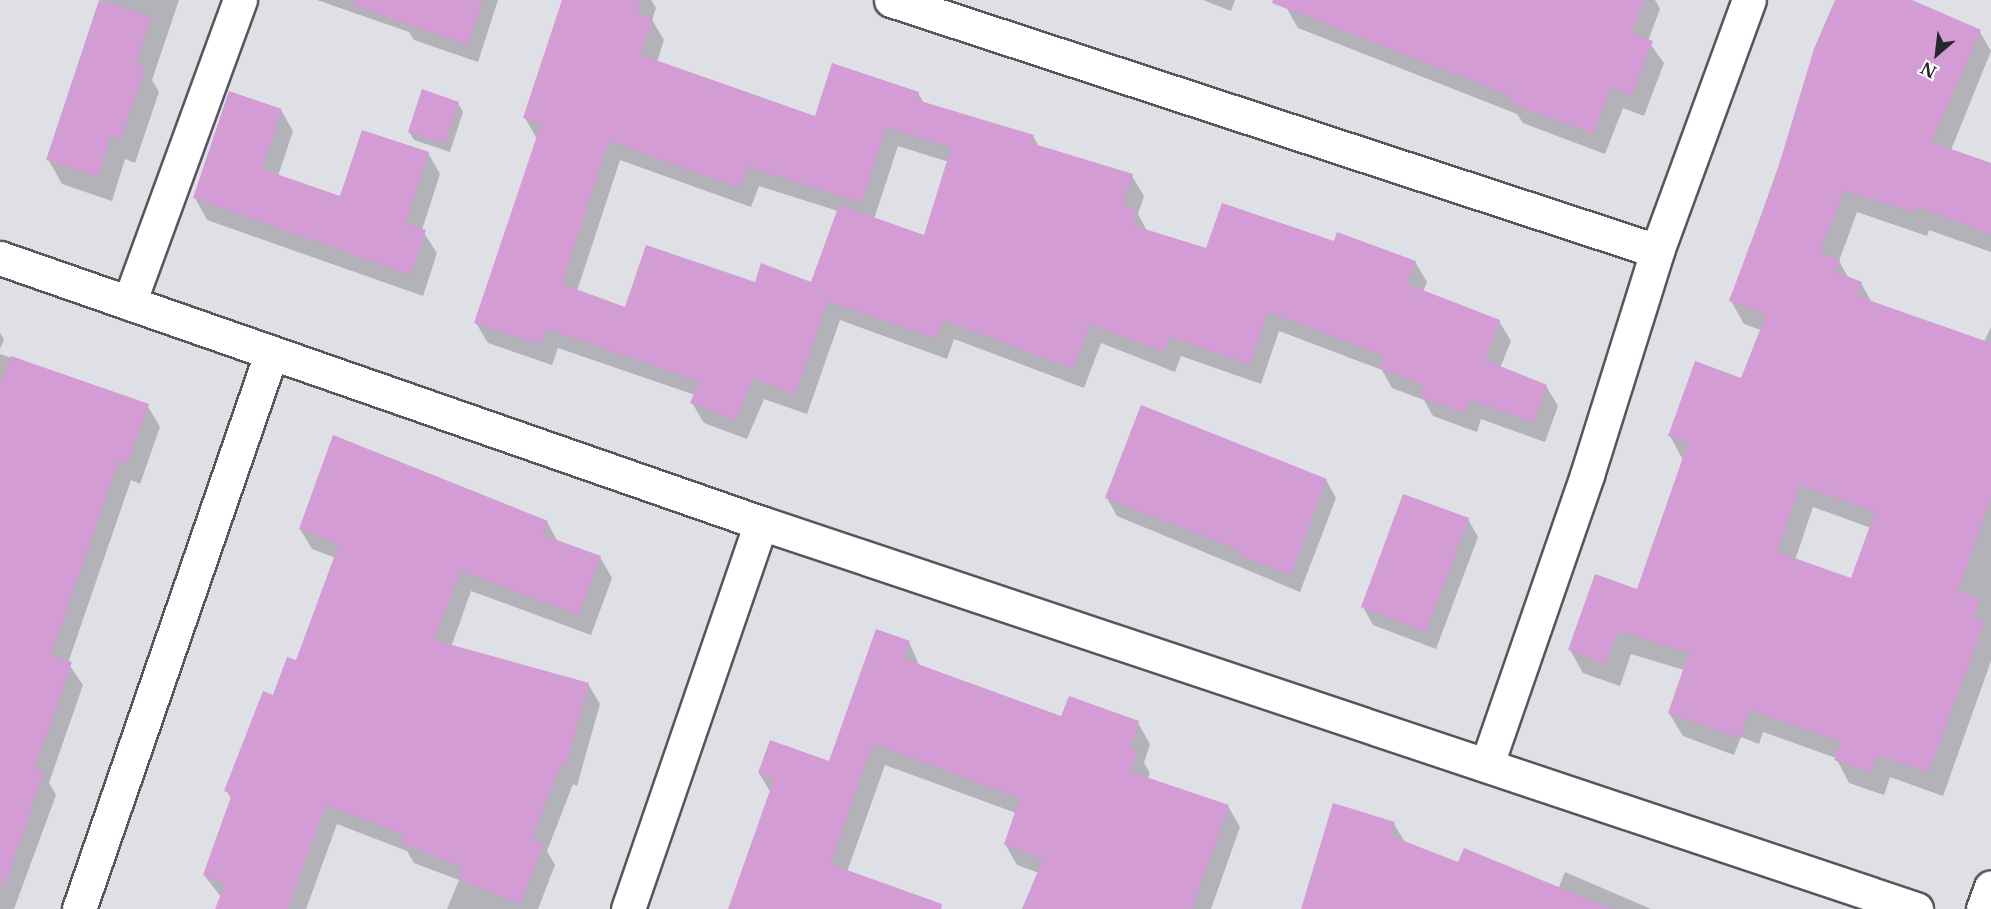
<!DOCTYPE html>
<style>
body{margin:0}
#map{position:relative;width:1991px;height:909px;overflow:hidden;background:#dfdfe6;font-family:"Libre Baskerville",serif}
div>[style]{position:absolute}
.shadow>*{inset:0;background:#0003}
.building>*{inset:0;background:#d39cd5}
.roads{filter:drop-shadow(2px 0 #57565c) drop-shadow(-2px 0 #57565c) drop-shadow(0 2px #57565c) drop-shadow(0 -2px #57565c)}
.minor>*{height:33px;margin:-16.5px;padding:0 16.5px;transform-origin:16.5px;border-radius:16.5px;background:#fff}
span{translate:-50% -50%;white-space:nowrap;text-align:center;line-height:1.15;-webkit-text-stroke:5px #fff;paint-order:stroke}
.north{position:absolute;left:1907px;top:24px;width:60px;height:60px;-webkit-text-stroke:4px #fff;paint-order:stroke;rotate:208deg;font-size:16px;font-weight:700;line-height:24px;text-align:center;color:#28282b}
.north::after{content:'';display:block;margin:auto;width:21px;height:27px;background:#28282b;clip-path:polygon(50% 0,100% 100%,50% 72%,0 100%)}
</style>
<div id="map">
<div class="shadow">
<i style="clip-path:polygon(101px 0,179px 0,152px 80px,159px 92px,135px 163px,125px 159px,112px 201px,62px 184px,48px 159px)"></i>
<i style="clip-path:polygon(317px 0,498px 0,478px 62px,414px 40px,409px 32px)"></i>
<i style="clip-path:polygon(evenodd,564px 0,651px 0,656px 8px,652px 20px,664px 40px,657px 62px,816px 118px,918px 93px,924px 103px,1033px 136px,1039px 147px,1132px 176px,1144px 196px,1138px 214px,1147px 231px,1207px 250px,1335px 243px,1415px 262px,1427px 282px,1423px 292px,1499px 321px,1511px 341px,1500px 368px,1546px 386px,1558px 406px,1545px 442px,1481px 419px,1477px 432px,1433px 416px,1424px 400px,1392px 388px,1382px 370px,1279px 331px,1261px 384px,1181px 356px,1175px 372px,1101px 343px,1084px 388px,954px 339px,947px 359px,840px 320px,807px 414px,764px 399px,747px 439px,704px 423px,692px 403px,695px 395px,558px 348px,552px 365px,488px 343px,476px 323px,537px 139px,525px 118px,564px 0,898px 146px,949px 162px,925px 237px,874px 219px,898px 146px,564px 0,620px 160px,751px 207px,759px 186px,838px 211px,812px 284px,756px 284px,626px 309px,577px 291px,620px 160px)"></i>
<i style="clip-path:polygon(1203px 0,1235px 0,1231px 11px)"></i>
<i style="clip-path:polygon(1289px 0,1655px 0,1660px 9px,1648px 41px,1664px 63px,1644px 116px,1623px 108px,1605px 154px,1523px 123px,1517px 114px,1298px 28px,1286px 7px)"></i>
<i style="clip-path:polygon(evenodd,1837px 0,1908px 0,1980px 32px,1991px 51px,1951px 150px,1991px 164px,1991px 252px,1929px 230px,1927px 236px,1857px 212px,1839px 261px,1849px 279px,1861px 283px,1872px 303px,1984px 342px,1991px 327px,1991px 661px,1943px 796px,1890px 777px,1884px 795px,1849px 783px,1836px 758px,1763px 732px,1759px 744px,1741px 737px,1734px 755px,1683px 736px,1669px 713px,1684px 670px,1631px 654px,1620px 686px,1583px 673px,1570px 650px,1638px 591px,1683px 460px,1670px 436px,1742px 380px,1761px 330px,1744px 324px,1731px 301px,1837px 0,1813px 507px,1871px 528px,1852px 580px,1795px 560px,1813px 507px)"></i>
<i style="clip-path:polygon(458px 103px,463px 112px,450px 152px,414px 140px,409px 132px)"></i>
<i style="clip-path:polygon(281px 110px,293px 131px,278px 176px,341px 198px,428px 153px,440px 174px,422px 230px,437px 253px,423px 296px,207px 220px,195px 198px)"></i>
<i style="clip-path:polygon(0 333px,4px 339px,0 349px)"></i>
<i style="clip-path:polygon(0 354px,147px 405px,160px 427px,140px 484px,131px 480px,68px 663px,83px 685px,49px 783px,56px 795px,14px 909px,0 909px)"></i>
<i style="clip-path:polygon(1326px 480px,1336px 498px,1300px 592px,1117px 516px,1107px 498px)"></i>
<i style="clip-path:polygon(1468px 519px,1478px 537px,1436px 649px,1373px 625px,1363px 607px)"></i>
<i style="clip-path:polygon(547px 522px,558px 542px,600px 557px,612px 578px,591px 635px,471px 591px,451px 647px,588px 684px,600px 704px,577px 786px,573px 784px,547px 851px,555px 865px,538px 909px,447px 909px,459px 880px,414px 863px,407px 851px,337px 824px,306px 909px,217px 909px,221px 897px,204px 875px,232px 800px,226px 790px,297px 662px,336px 558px,312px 549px,300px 529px)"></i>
<i style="clip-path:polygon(909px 642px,920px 667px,1062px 718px,1138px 723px,1150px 744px,1144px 763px,1150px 773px,1147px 779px,1228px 806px,1240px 827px,1211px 909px,1024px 909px,1039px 873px,1017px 865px,1005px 844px,1016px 813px,885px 765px,847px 872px,939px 909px,730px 909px,771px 793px,759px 773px,829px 763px)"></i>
<i style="clip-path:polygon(1394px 824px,1406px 844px,1459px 864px,1559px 887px,1565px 872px,1651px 909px,1302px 909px)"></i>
</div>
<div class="building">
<i style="clip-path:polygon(99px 0,152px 17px,136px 63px,146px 66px,121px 139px,111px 135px,98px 177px,46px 160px)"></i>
<i style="clip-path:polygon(355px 0,483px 0,468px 45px,354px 6px)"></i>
<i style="clip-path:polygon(evenodd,562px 0,641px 0,637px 13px,653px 19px,641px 55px,815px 116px,832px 63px,919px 92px,917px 100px,1034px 135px,1031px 143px,1133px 174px,1123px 206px,1137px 210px,1132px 225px,1206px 248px,1222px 203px,1334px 241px,1337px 232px,1416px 261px,1407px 284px,1500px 320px,1485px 360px,1547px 385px,1534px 423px,1470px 400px,1465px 413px,1419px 396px,1424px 385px,1379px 368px,1384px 356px,1268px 312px,1250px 365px,1170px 337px,1164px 352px,1090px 324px,1073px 369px,943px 320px,936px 339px,828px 301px,795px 394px,753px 379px,736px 420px,690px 403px,699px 381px,546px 329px,541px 345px,474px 323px,541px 124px,523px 118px,562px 0,886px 127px,951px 148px,924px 235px,839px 205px,811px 282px,761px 263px,755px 282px,646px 245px,625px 307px,562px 284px,609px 141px,740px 188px,748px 167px,862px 203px,886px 127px)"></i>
<i style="clip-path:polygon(1273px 0,1644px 0,1632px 33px,1653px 41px,1632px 96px,1611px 88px,1594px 134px,1509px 103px,1511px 96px,1272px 3px)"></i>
<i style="clip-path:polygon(evenodd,1835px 0,1912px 0,1981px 30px,1931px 142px,1991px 163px,1991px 234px,1916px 207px,1914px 213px,1844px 190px,1820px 253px,1840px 260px,1836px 272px,1862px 282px,1857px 296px,1991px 343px,1991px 499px,1958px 591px,1980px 599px,1974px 618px,1984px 622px,1929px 773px,1877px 755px,1871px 772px,1834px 760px,1841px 742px,1750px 710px,1740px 739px,1668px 713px,1689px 653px,1618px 631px,1606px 664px,1568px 650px,1595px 574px,1637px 589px,1688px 443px,1668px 436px,1695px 361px,1741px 378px,1766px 315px,1729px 301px,1775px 178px,1814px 49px,1835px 0,1800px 485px,1875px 512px,1851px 578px,1777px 552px,1800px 485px)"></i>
<i style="clip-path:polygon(422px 89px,459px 102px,445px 144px,408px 132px)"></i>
<i style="clip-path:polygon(229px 91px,282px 109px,262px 169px,340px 196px,362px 130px,429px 152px,406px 223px,426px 230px,411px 275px,193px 198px)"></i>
<i style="clip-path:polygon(11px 356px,149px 404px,128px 463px,119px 460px,51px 655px,72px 662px,35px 768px,44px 772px,6px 883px,0 882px,0 386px)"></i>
<i style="clip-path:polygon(1141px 405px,1327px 479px,1291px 575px,1237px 555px,1239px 550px,1105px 498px)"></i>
<i style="clip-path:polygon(333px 435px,548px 521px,543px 535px,601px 556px,579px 615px,460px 571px,434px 640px,589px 683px,566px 766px,561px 764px,532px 839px,544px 844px,521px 904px,458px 879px,463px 867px,401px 843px,404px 835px,326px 805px,287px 909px,215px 909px,225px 884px,203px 875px,232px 794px,224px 791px,263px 691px,273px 695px,287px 657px,296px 660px,339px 544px,299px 529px)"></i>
<i style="clip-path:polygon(1403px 494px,1469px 518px,1426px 632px,1361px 607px)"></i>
<i style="clip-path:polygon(876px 629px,910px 641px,904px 659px,1061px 716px,1069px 696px,1139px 721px,1130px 748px,1138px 751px,1131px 772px,1229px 805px,1192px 909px,1022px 909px,1043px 859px,1004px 844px,1020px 798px,873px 744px,830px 864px,942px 904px,941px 909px,728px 909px,774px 779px,758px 773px,770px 740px,829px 761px)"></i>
<i style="clip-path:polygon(1333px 803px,1395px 822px,1391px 836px,1458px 862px,1464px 848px,1612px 909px,1301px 909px)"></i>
</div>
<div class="roads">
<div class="minor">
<i style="left:891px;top:0;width:806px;rotate:18.14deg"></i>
<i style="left:0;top:258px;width:806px;rotate:19.2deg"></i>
<i style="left:761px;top:523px;width:1218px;rotate:18.48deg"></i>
<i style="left:129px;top:303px;width:323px;rotate:-69.9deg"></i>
<i style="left:1487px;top:764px;width:306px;rotate:-70.9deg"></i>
<i style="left:1587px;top:475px;width:235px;rotate:-72.6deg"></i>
<i style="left:1657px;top:251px;width:267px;rotate:-69.9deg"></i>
<i style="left:79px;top:909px;width:587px;rotate:-70.92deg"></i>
<i style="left:628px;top:909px;width:408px;rotate:-71deg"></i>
<i style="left:1983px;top:909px;width:23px;rotate:-70deg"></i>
</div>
</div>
<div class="north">N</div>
</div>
